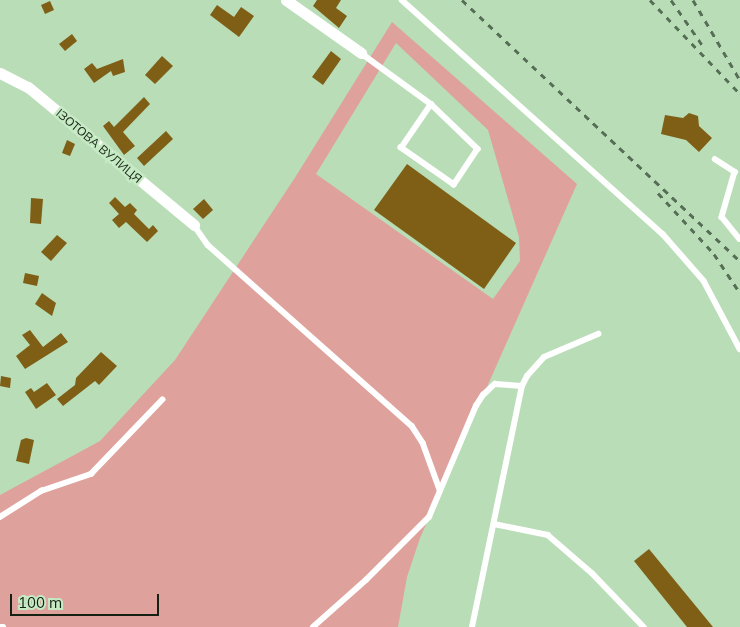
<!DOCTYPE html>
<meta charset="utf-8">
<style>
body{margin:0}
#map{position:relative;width:740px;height:627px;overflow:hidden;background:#b9ddb7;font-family:Mulish,sans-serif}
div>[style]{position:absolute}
.green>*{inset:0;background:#dfa19c}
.building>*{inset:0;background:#7f5f16}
.lane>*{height:5.5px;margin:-2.75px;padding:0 2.75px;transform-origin:2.75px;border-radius:2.75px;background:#fff}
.street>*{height:11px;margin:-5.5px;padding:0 5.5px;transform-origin:5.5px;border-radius:5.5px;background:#fff}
.rail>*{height:3px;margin-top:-1.5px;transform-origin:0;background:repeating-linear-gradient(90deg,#576e56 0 6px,transparent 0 12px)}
span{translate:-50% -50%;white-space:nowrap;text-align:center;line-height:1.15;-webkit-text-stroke:5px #c6eac4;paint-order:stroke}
.street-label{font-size:12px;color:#142113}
.scale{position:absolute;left:10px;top:594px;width:149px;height:22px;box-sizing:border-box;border:2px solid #142113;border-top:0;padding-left:6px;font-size:15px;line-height:18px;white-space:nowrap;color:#142113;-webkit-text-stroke:4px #c6eac4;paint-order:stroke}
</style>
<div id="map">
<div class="green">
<i style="clip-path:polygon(evenodd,392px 22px,577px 184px,420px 538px,407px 577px,398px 627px,0 627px,0 495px,100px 441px,175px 360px,296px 176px,392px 22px,396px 43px,488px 130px,519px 237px,520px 261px,493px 299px,316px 174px,396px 43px)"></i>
</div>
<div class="building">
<i style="clip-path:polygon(317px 0,341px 0,336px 8px,347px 16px,339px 28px,313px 6px)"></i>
<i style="clip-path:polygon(50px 1px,54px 10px,45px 14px,41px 5px)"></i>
<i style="clip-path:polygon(217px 5px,234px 17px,241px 7px,254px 16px,239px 37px,210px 15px)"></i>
<i style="clip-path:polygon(72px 34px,77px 41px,65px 51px,59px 44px)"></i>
<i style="clip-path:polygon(331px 51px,341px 59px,323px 85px,312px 77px)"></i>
<i style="clip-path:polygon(162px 56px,173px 66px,155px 84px,145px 75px)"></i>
<i style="clip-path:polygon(123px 59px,125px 72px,113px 76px,111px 71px,94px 83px,84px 69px,92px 63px,97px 69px)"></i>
<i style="clip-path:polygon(144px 97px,150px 104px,123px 132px,135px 146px,124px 155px,103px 126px,109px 121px,114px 127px)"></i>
<i style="clip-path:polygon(689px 113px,698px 116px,699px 126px,712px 138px,699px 152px,686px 140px,661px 134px,665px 115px,683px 118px)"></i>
<i style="clip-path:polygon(166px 131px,173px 139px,144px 166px,137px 158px)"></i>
<i style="clip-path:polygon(67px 140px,75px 144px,70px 156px,62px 153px)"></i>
<i style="clip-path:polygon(407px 164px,516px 243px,484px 289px,374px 210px)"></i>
<i style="clip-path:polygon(115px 197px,125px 207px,130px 203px,137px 210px,134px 214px,149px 229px,153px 225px,158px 231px,147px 242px,126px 222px,119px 228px,112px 220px,119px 214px,109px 203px)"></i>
<i style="clip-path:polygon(31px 198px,43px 199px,41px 224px,30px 223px)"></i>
<i style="clip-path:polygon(204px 199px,213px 210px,203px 219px,193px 209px)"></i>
<i style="clip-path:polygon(57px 235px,67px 243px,51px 261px,41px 252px)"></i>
<i style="clip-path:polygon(25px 273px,39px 276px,37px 286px,23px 283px)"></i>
<i style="clip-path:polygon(42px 293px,56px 303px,52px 316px,35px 304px)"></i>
<i style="clip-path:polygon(30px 330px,43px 347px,61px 333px,68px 342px,25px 369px,16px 356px,30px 345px,22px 335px)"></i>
<i style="clip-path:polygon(101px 352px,117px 366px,99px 385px,95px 381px,63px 406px,57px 399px,75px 385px,76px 378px)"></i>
<i style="clip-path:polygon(1px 376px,11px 378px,10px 388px,0 386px)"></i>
<i style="clip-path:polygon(47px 383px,56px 395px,36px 409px,25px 392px,31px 388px,34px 392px)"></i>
<i style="clip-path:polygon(26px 438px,34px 440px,29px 464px,16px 461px,21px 440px)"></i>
<i style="clip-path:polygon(649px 549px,713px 627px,687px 627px,634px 561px)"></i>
</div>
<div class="lane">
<i style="left:402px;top:0;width:351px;rotate:41.9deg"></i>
<i style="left:663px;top:234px;width:62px;rotate:48.9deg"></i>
<i style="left:704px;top:281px;width:77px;rotate:62.1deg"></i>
<i style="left:361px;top:53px;width:87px;rotate:36.1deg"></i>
<i style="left:431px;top:104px;width:65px;rotate:43.8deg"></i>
<i style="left:478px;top:149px;width:43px;rotate:123.7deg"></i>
<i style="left:454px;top:185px;width:65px;rotate:-145.1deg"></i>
<i style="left:401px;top:148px;width:53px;rotate:-55.7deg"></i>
<i style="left:715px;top:159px;width:24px;rotate:33deg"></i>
<i style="left:735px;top:172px;width:47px;rotate:106.1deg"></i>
<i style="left:722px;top:217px;width:28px;rotate:51deg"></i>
<i style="left:194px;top:225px;width:24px;rotate:55deg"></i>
<i style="left:208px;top:245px;width:273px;rotate:41.6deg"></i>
<i style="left:412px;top:426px;width:20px;rotate:57deg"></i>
<i style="left:423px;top:443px;width:50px;rotate:70.1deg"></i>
<i style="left:0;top:517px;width:49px;rotate:-32.4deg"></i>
<i style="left:41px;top:491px;width:53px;rotate:-18.8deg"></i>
<i style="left:91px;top:474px;width:103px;rotate:-46.2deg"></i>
<i style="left:494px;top:524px;width:55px;rotate:11.5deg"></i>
<i style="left:548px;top:535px;width:58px;rotate:40.8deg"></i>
<i style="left:592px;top:573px;width:75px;rotate:46.1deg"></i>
<i style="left:0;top:627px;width:3px"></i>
<i style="left:313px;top:627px;width:71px;rotate:-41.6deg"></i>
<i style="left:366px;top:580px;width:89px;rotate:-45deg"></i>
<i style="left:429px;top:517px;width:121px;rotate:-67.1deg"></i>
<i style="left:476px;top:406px;width:13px;rotate:-58deg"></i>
<i style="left:483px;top:395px;width:16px;rotate:-43deg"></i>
<i style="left:495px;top:384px;width:27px;rotate:4deg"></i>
<i style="left:472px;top:627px;width:246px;rotate:-78.3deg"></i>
<i style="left:522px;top:386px;width:11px;rotate:-63deg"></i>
<i style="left:527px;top:376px;width:25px;rotate:-48deg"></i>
<i style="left:544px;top:357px;width:59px;rotate:-23.1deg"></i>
</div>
<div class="street">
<i style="left:286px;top:0;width:92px;rotate:35.2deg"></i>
<i style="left:0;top:73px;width:31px;rotate:27deg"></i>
<i style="left:28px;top:87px;width:216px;rotate:39.7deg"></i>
</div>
<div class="rail">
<i style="left:462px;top:0;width:381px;rotate:43.2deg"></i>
<i style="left:650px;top:0;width:130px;rotate:46.2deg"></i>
<i style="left:671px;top:0;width:56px;rotate:55.2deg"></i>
<i style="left:693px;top:0;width:93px;rotate:59.6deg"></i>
<i style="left:658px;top:193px;width:83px;rotate:47.4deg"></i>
<i style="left:714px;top:254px;width:47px;rotate:56.3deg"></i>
</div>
<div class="street-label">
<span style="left:99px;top:146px;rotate:40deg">ІЗОТОВА ВУЛИЦЯ</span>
</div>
<div class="scale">100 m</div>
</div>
